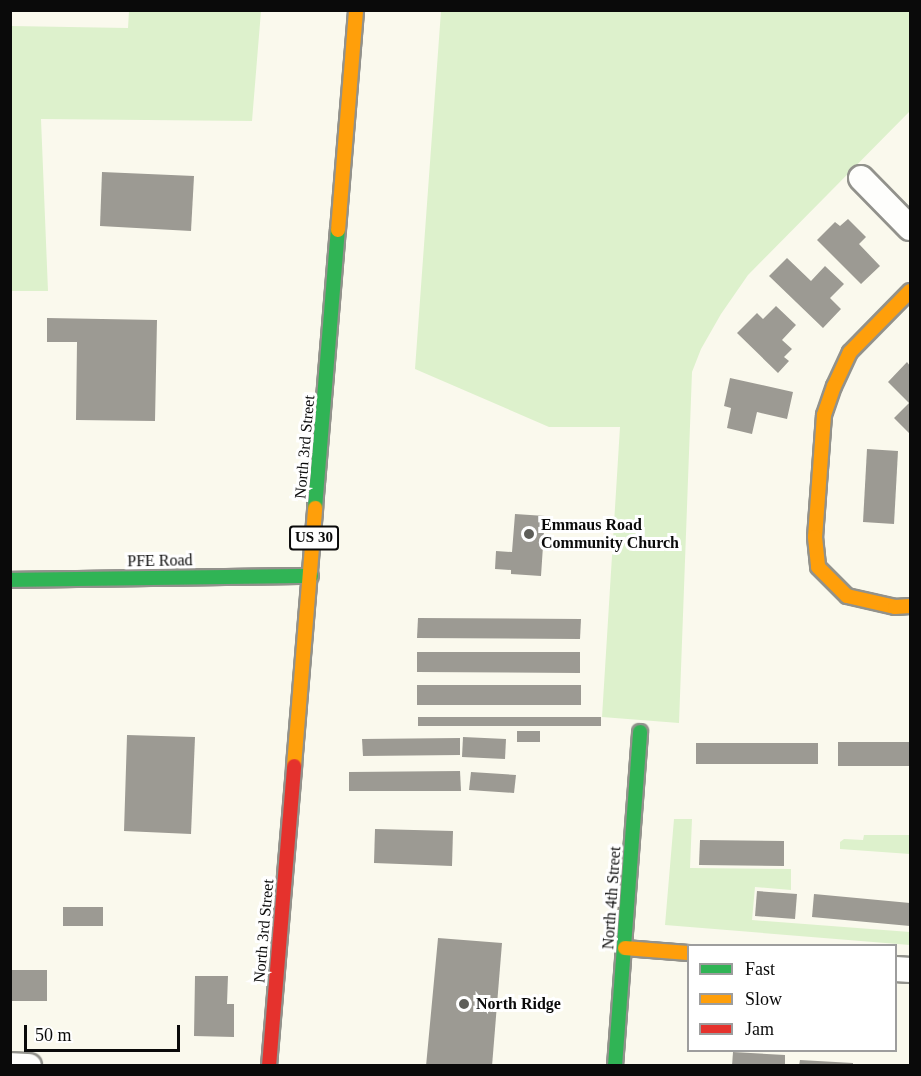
<!DOCTYPE html>
<style>
body{margin:0}
#map{position:relative;width:921px;height:1076px;overflow:hidden;background:#faf9ed;font-family:"Times New Roman",serif}
div>[style]{position:absolute}
.green>*{inset:0;background:#ddf1cc}
.building>*{inset:0;background:#9c9a93}
.roads{filter:drop-shadow(2px 0 #92928c) drop-shadow(-2px 0 #92928c) drop-shadow(0 2px #92928c) drop-shadow(0 -2px #92928c)}
.street>*{height:24px;margin:-12px;padding:0 12px;transform-origin:12px;border-radius:12px;background:#fefefc}
.fast>*{height:14px;margin:-7px;padding:0 7px;transform-origin:7px;border-radius:7px;background:#30b455}
.slow>*{height:14px;margin:-7px;padding:0 7px;transform-origin:7px;border-radius:7px;background:#ff9f0a}
.jam>*{height:14px;margin:-7px;padding:0 7px;transform-origin:7px;border-radius:7px;background:#e5322d}
.dots>*{width:16px;height:16px;translate:-50% -50%;box-sizing:border-box;border:3px solid #fff;border-radius:50%}
span{translate:-50% -50%;white-space:nowrap;text-align:center;line-height:1.15;-webkit-text-stroke:6px #fff;paint-order:stroke}
.shield-label span{padding:2px 4px;background:#fff;border:2px solid;border-radius:4px;-webkit-text-stroke-width:0}
.shield-label{font-size:15px;color:#0a0a0a;font-weight:700}
.street-label{font-size:16px;color:#0a0a0a}
.poi-label{font-size:16px;color:#0a0a0a;font-weight:700}
.left{translate:0 -50%;text-align:left}
.frame{position:absolute;inset:0;border:12px solid #0a0a0a;pointer-events:none}
.legend{position:absolute;left:687px;top:944px;width:210px;height:108px;box-sizing:border-box;background:#fff;border:2px solid #9d9d9d;margin:0;padding:8px 10px;list-style:none;font-size:18px;color:#0a0a0a}
.legend li{display:flex;align-items:center;gap:12px;height:30px}
.legend b{width:30px;border:2px solid #9d9d9d}
.scale{position:absolute;left:24px;top:1025px;width:156px;height:27px;box-sizing:border-box;border:3px solid #0a0a0a;border-top:0;padding-left:8px;font-size:18px;line-height:21px;white-space:nowrap;color:#0a0a0a;-webkit-text-stroke:4px #fff;paint-order:stroke}
</style>
<div id="map">
<div class="green">
<i style="clip-path:polygon(129px 11px,261px 11px,252px 121px,41px 119px,48px 291px,11px 291px,11px 26px,128px 28px)"></i>
<i style="clip-path:polygon(441px 11px,910px 11px,910px 111px,748px 275px,721px 314px,701px 349px,692px 372px,679px 723px,602px 717px,620px 427px,549px 427px,415px 369px)"></i>
<i style="clip-path:polygon(674px 819px,692px 819px,690px 868px,791px 869px,791px 890px,755px 887px,752px 920px,910px 932px,910px 945px,665px 925px)"></i>
<i style="clip-path:polygon(864px 835px,910px 835px,910px 854px,840px 849px,840px 842px,844px 839px,863px 840px)"></i>
</div>
<div class="building">
<i style="clip-path:polygon(102px 172px,194px 176px,191px 231px,100px 226px)"></i>
<i style="clip-path:polygon(848px 219px,866px 237px,859px 244px,880px 266px,861px 284px,817px 240px,835px 222px,840px 226px)"></i>
<i style="clip-path:polygon(787px 258px,811px 281px,825px 266px,844px 284px,830px 298px,841px 309px,823px 328px,769px 276px)"></i>
<i style="clip-path:polygon(776px 306px,796px 325px,782px 340px,792px 349px,784px 357px,789px 361px,778px 373px,737px 333px,757px 313px,763px 319px)"></i>
<i style="clip-path:polygon(47px 318px,157px 320px,155px 421px,76px 420px,77px 342px,47px 342px)"></i>
<i style="clip-path:polygon(907px 362px,910px 366px,909px 433px,894px 418px,909px 403px,888px 382px)"></i>
<i style="clip-path:polygon(730px 378px,793px 392px,787px 419px,757px 412px,752px 434px,727px 428px,731px 408px,724px 406px)"></i>
<i style="clip-path:polygon(867px 449px,898px 451px,894px 524px,863px 522px)"></i>
<i style="clip-path:polygon(515px 514px,545px 516px,541px 576px,511px 574px,511px 570px,495px 569px,496px 551px,512px 552px)"></i>
<i style="clip-path:polygon(418px 618px,581px 619px,580px 639px,417px 638px)"></i>
<i style="clip-path:polygon(417px 652px,580px 652px,580px 673px,417px 672px)"></i>
<i style="clip-path:polygon(417px 685px,581px 685px,581px 705px,417px 705px)"></i>
<i style="clip-path:polygon(418px 717px,601px 717px,601px 726px,418px 726px)"></i>
<i style="clip-path:polygon(517px 731px,540px 731px,540px 742px,517px 742px)"></i>
<i style="clip-path:polygon(127px 735px,195px 737px,191px 834px,124px 831px)"></i>
<i style="clip-path:polygon(463px 737px,506px 739px,505px 759px,462px 757px)"></i>
<i style="clip-path:polygon(460px 738px,460px 755px,363px 756px,362px 739px)"></i>
<i style="clip-path:polygon(838px 742px,910px 742px,910px 766px,838px 766px)"></i>
<i style="clip-path:polygon(696px 743px,818px 743px,818px 764px,696px 764px)"></i>
<i style="clip-path:polygon(460px 771px,461px 791px,349px 791px,349px 772px)"></i>
<i style="clip-path:polygon(471px 772px,516px 775px,514px 793px,469px 790px)"></i>
<i style="clip-path:polygon(375px 829px,453px 831px,452px 866px,374px 863px)"></i>
<i style="clip-path:polygon(700px 840px,784px 841px,784px 866px,699px 865px)"></i>
<i style="clip-path:polygon(757px 891px,797px 894px,795px 919px,755px 916px)"></i>
<i style="clip-path:polygon(814px 894px,910px 903px,910px 926px,812px 917px)"></i>
<i style="clip-path:polygon(63px 907px,103px 907px,103px 926px,63px 926px)"></i>
<i style="clip-path:polygon(438px 938px,502px 943px,492px 1066px,426px 1066px)"></i>
<i style="clip-path:polygon(10px 970px,47px 970px,47px 1001px,10px 1001px)"></i>
<i style="clip-path:polygon(195px 976px,228px 976px,227px 1004px,234px 1004px,234px 1037px,194px 1036px)"></i>
<i style="clip-path:polygon(733px 1052px,785px 1055px,785px 1066px,732px 1066px)"></i>
<i style="clip-path:polygon(800px 1060px,853px 1063px,853px 1066px,799px 1066px)"></i>
</div>
<div class="roads">
<div class="street">
<i style="left:861px;top:178px;width:70px;rotate:45.6deg"></i>
<i style="left:896px;top:969px;width:14px;rotate:4deg"></i>
<i style="left:10px;top:1065px;width:19px;rotate:3deg"></i>
</div>
<div class="fast">
<i style="left:315px;top:508px;width:279px;rotate:-85.3deg"></i>
<i style="left:10px;top:580px;width:301px;rotate:-0.8deg"></i>
<i style="left:615px;top:1066px;width:335px;rotate:-85.7deg"></i>
</div>
<div class="slow">
<i style="left:338px;top:230px;width:221px;rotate:-85.3deg"></i>
<i style="left:910px;top:291px;width:86px;rotate:134.5deg"></i>
<i style="left:850px;top:352px;width:38px;rotate:115deg"></i>
<i style="left:834px;top:386px;width:31px;rotate:109deg"></i>
<i style="left:824px;top:415px;width:122px;rotate:94.2deg"></i>
<i style="left:815px;top:537px;width:30px;rotate:84deg"></i>
<i style="left:818px;top:567px;width:41px;rotate:45deg"></i>
<i style="left:847px;top:596px;width:49px;rotate:12.9deg"></i>
<i style="left:895px;top:607px;width:15px;rotate:-4deg"></i>
<i style="left:294px;top:766px;width:259px;rotate:-85.3deg"></i>
<i style="left:625px;top:948px;width:63px;rotate:4.5deg"></i>
</div>
<div class="jam">
<i style="left:269px;top:1066px;width:301px;rotate:-85.2deg"></i>
</div>
</div>
<div class="dots">
<i style="left:529px;top:534px;background:#5e5e59"></i>
<i style="left:464px;top:1004px;background:#5e5e59"></i>
</div>
<div class="shield-label">
<span style="left:314px;top:538px">US 30</span>
</div>
<div class="street-label">
<span style="left:305px;top:447px;rotate:-85deg">North 3rd Street</span>
<span style="left:160px;top:561px;rotate:-1deg">PFE Road</span>
<span style="left:612px;top:898px;rotate:-86deg">North 4th Street</span>
<span style="left:264px;top:931px;rotate:-85deg">North 3rd Street</span>
</div>
<div class="poi-label">
<span class="left" style="left:541px;top:534px">Emmaus Road<br>Community Church</span>
<span class="left" style="left:476px;top:1004px">North Ridge</span>
</div>
<div class="frame"></div>
<ul class="legend">
<li><b style="height:8px;background:#30b455"></b>Fast</li>
<li><b style="height:8px;background:#ff9f0a"></b>Slow</li>
<li><b style="height:8px;background:#e5322d"></b>Jam</li>
</ul>
<div class="scale">50 m</div>
</div>
